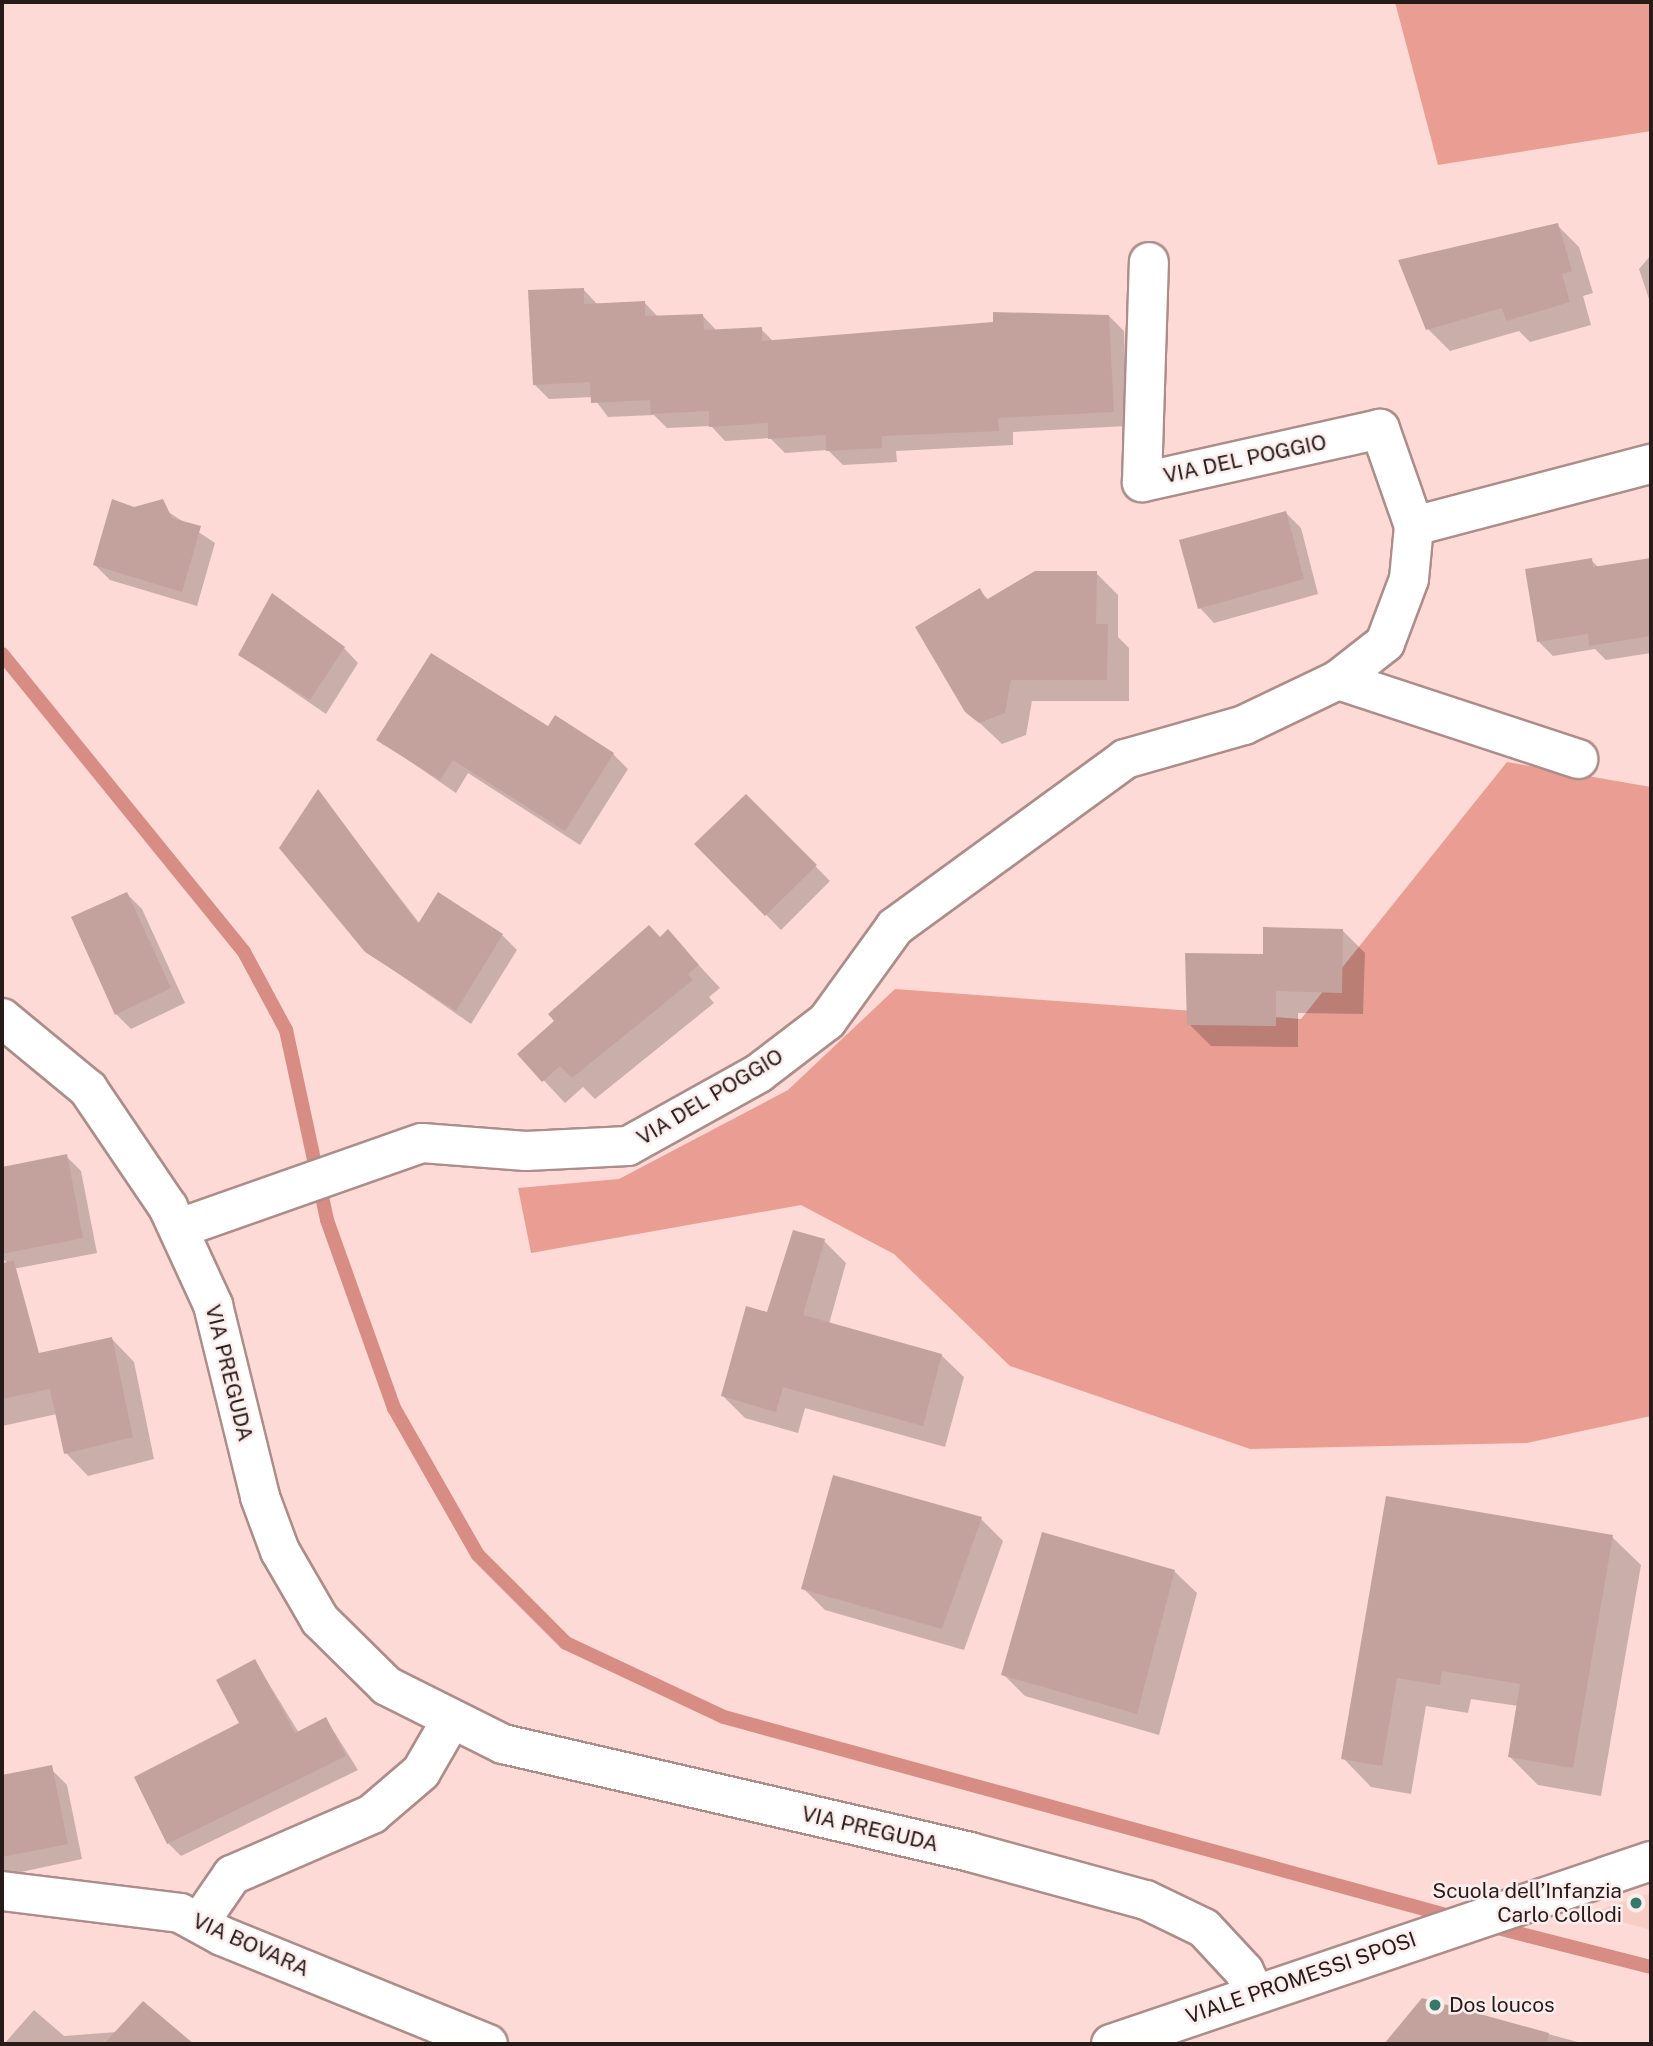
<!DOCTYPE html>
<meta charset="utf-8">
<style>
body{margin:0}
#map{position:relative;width:1653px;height:2046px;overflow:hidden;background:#fddad5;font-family:"Public Sans",sans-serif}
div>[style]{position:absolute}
.built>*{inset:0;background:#f7cdc6}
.forest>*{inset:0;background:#ea9e93}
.shadow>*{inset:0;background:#0003}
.stream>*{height:14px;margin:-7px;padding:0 7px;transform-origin:7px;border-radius:7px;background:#d78d83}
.building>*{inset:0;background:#c3a29d}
.roads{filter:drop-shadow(2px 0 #ad8d89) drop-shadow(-2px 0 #ad8d89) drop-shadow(0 2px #ad8d89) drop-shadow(0 -2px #ad8d89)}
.minor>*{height:38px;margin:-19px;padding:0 19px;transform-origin:19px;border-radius:19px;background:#fff}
.secondary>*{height:38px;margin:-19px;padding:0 19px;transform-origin:19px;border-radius:19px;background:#fff}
.dots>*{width:19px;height:19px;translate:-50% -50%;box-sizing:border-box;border:4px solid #fbedeb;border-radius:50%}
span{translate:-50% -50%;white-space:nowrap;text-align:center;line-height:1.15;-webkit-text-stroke:5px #fbedeb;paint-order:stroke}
.street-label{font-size:21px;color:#271b19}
.poi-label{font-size:21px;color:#271b19}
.right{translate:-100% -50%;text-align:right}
.left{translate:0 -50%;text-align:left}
.frame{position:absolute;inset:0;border:4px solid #271b19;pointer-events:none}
</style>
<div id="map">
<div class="built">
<i style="clip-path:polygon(1651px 1893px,1651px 1930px,1589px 1913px)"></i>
</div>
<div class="forest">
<i style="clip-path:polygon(1395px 2px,1651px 2px,1651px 131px,1438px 165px)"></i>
<i style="clip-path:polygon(1507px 762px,1651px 787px,1651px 1416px,1527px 1443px,1250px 1449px,1010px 1366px,894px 1254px,801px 1205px,531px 1253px,518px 1188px,619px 1179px,788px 1090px,895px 989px,1301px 1019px)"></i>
</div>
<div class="shadow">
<i style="clip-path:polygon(1557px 225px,1579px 247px,1593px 293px,1583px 296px,1591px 325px,1530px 342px,1519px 331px,1450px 351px,1428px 329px)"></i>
<i style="clip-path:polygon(1651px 255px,1651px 305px,1639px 269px)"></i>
<i style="clip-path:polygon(583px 289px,598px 305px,644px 302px,659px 318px,702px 315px,717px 331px,761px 329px,774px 342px,1109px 316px,1124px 331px,1128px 426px,1013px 432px,1013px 445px,896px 451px,897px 462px,843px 465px,828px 450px,785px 453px,770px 438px,725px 441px,711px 426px,667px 428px,654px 415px,608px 417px,593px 397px,549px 399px,534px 384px)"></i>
<i style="clip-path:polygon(155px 503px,215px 543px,197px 606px,110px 580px,95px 565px,134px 509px)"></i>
<i style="clip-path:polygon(1286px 513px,1301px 528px,1318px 594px,1214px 623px,1200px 608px)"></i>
<i style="clip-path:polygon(1591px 560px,1599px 568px,1651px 563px,1651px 653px,1606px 660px,1595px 649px,1553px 656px,1538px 641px)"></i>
<i style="clip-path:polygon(1096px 573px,1118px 595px,1118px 637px,1129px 648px,1129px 701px,1032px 701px,1026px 735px,1002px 744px,967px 711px,979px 590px,989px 600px)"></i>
<i style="clip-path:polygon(344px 648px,358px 663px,326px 714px,240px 655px)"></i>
<i style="clip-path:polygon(548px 729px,613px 754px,628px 769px,580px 845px,468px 773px,456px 793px,379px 740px)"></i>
<i style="clip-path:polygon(318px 792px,420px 924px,502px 935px,517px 950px,471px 1024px,366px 951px)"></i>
<i style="clip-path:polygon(746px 796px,830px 881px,781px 930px,697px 844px)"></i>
<i style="clip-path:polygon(127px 894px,142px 909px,185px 1003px,131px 1029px,116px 1014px)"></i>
<i style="clip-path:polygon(1342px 930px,1365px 953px,1363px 1014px,1298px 1013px,1298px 1047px,1211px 1046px,1189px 1024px,1264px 956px)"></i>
<i style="clip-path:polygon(668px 932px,720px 988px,709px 997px,714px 1003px,595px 1099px,583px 1087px,565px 1103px,520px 1055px)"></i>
<i style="clip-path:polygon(66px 1156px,81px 1171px,97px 1253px,13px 1269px,2px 1258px,2px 1169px)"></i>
<i style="clip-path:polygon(824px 1241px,846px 1263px,829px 1324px,941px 1355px,964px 1377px,945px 1447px,805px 1408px,798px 1433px,745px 1418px,723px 1396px,769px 1314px)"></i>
<i style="clip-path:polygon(112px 1339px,134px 1362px,154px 1459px,88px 1476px,66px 1453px,57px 1414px,2px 1426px,2px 1362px)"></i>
<i style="clip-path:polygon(1387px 1498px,1612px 1537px,1641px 1565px,1601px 1796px,1538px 1785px,1509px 1756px,1518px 1706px,1471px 1699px,1468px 1713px,1426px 1706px,1411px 1794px,1371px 1787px,1343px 1758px)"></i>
<i style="clip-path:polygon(981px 1519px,1003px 1541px,964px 1650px,825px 1610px,803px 1588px)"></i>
<i style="clip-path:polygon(1174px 1571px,1197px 1593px,1159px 1735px,1025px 1696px,1003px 1674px)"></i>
<i style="clip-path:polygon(255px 1661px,299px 1733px,326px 1719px,358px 1770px,181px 1856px,168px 1843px,241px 1724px)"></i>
<i style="clip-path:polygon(52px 1770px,67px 1785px,82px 1859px,2px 1876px,2px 1779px)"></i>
<i style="clip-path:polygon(1423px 2000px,1585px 2044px,1401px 2044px,1405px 2022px)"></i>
<i style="clip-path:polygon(143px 2003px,191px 2044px,4px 2044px,34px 2010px,64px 2036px,117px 2032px)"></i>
</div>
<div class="stream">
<i style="left:2px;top:654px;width:384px;rotate:50.9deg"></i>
<i style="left:244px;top:952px;width:89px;rotate:61.7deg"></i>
<i style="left:286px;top:1030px;width:194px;rotate:77.8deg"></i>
<i style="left:327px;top:1220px;width:200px;rotate:70.4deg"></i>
<i style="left:394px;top:1408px;width:169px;rotate:60.3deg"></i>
<i style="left:478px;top:1555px;width:124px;rotate:45deg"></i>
<i style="left:566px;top:1643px;width:174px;rotate:25.1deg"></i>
<i style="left:724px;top:1717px;width:760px;rotate:15.33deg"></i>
<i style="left:1490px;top:1926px;width:166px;rotate:14.3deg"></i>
</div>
<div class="building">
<i style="clip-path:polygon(1558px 223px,1572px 271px,1562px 274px,1570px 302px,1506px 321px,1502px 308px,1426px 330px,1398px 260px)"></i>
<i style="clip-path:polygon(584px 288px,584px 304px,645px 301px,645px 316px,703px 314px,704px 330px,762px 327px,762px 341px,993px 322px,993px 312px,1109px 315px,1114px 412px,998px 418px,999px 431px,882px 436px,882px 448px,826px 451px,826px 435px,768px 439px,768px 423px,709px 427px,709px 411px,651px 414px,650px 400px,591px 403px,590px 382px,533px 385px,528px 290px)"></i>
<i style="clip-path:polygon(112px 499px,134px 507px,163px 499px,172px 518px,201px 526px,182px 592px,93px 565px)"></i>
<i style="clip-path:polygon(1286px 511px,1304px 579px,1198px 609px,1179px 540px)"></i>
<i style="clip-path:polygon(1592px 558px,1593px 567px,1651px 558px,1651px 636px,1589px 646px,1588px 634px,1537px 642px,1525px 569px)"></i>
<i style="clip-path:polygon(1035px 571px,1097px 571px,1096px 624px,1108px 624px,1107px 680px,1011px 680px,1005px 713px,979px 723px,965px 712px,915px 627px,980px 588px,986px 600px)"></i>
<i style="clip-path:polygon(272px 593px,345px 647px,310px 700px,238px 655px)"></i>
<i style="clip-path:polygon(431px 653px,548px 726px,555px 715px,614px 753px,565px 831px,453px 760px,440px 780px,376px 740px)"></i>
<i style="clip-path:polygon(318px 789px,418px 924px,438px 892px,503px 934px,456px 1011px,365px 952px,279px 848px)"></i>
<i style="clip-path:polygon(746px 794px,817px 865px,765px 916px,694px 844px)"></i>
<i style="clip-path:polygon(127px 892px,171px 988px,115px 1015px,71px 917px)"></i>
<i style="clip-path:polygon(649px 925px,660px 937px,668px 929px,699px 965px,688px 974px,693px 980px,572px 1078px,560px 1066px,542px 1082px,517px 1054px,554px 1021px,548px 1014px)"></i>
<i style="clip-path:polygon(1263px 927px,1343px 929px,1342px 993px,1276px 991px,1276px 1026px,1187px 1025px,1185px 953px,1263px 954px)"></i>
<i style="clip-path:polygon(67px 1154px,83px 1238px,2px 1254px,2px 1167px)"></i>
<i style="clip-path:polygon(793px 1230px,825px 1239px,803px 1315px,942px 1354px,923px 1426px,783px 1387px,776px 1412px,721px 1396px,746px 1306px,767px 1312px)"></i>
<i style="clip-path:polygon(14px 1261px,39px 1353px,112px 1337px,133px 1437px,64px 1454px,50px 1389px,2px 1399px,2px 1263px)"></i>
<i style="clip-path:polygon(833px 1475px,982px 1517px,942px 1629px,801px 1589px)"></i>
<i style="clip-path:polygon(1386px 1496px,1613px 1535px,1573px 1768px,1508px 1757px,1520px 1684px,1442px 1671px,1440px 1685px,1397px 1678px,1382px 1766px,1341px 1759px)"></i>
<i style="clip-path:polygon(1042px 1532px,1175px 1570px,1137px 1714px,1001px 1675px)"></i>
<i style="clip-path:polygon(255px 1659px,295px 1733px,326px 1717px,346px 1756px,167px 1844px,134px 1777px,239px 1723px,216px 1680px)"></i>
<i style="clip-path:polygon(52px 1765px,68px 1844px,2px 1857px,2px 1775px)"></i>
<i style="clip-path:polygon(1422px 1998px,1549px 2033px,1547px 2044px,1384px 2044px)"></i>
<i style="clip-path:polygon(143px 2001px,194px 2044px,104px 2044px)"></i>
</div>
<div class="roads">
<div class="minor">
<i style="left:1414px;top:526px;width:245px;rotate:-14.7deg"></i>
<i style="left:1338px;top:680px;width:253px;rotate:18.2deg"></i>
<i style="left:2px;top:1018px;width:112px;rotate:39.5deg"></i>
<i style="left:88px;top:1089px;width:143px;rotate:55.9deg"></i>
<i style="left:168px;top:1207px;width:108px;rotate:65.3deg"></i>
<i style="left:213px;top:1305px;width:198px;rotate:76.2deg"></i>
<i style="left:260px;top:1497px;width:58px;rotate:69.7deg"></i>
<i style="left:280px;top:1551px;width:80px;rotate:59.9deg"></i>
<i style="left:320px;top:1620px;width:94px;rotate:44.6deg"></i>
<i style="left:387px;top:1686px;width:130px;rotate:26.6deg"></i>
<i style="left:503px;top:1744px;width:479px;rotate:13deg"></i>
<i style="left:970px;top:1852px;width:182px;rotate:15.3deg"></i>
<i style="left:1146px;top:1900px;width:64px;rotate:25.8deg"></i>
<i style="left:1204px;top:1928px;width:59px;rotate:47.1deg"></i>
<i style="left:1244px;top:1971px;width:26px;rotate:65deg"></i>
<i style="left:180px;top:1228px;width:256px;rotate:-19.4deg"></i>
<i style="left:422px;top:1143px;width:104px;rotate:4.4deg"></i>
<i style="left:526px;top:1151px;width:102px;rotate:-2.8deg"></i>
<i style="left:628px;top:1146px;width:150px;rotate:-29.1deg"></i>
<i style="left:759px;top:1073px;width:86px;rotate:-37.4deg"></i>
<i style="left:827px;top:1021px;width:116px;rotate:-54.1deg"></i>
<i style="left:895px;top:927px;width:285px;rotate:-36.1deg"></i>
<i style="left:1125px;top:759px;width:124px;rotate:-15.9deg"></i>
<i style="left:1244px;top:725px;width:104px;rotate:-25.6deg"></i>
<i style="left:1338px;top:680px;width:60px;rotate:-38.2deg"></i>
<i style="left:1385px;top:643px;width:68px;rotate:-69.4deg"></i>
<i style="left:1409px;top:579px;width:53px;rotate:-84.6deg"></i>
<i style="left:1414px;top:526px;width:103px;rotate:-109.3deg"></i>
<i style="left:1380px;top:429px;width:244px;rotate:167.4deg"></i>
<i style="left:1142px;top:482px;width:220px;rotate:-88.2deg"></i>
<i style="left:2px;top:1891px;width:179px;rotate:7deg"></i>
<i style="left:180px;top:1913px;width:48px;rotate:28.7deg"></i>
<i style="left:222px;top:1936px;width:287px;rotate:22.1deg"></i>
<i style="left:201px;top:1920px;width:55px;rotate:-55.4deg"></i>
<i style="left:232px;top:1875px;width:153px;rotate:-23.5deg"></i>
<i style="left:372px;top:1814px;width:65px;rotate:-40.6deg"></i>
<i style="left:421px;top:1772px;width:58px;rotate:-59.9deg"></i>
</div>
<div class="secondary">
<i style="left:1111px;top:2044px;width:570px;rotate:-18.72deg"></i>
</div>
</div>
<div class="dots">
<i style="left:1636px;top:1903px;background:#36796b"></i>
<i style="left:1435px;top:2005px;background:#36796b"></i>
</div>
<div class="street-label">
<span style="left:1245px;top:459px;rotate:-12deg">VIA DEL POGGIO</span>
<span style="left:710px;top:1097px;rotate:-31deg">VIA DEL POGGIO</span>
<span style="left:229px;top:1373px;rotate:76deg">VIA PREGUDA</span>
<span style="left:870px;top:1829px;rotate:13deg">VIA PREGUDA</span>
<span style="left:251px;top:1945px;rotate:24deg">VIA BOVARA</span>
<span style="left:1301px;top:1978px;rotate:-19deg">VIALE PROMESSI SPOSI</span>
</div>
<div class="poi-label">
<span class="right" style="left:1622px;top:1903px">Scuola dell’Infanzia<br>Carlo Collodi</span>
<span class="left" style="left:1449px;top:2005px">Dos loucos</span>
</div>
<div class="frame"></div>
</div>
